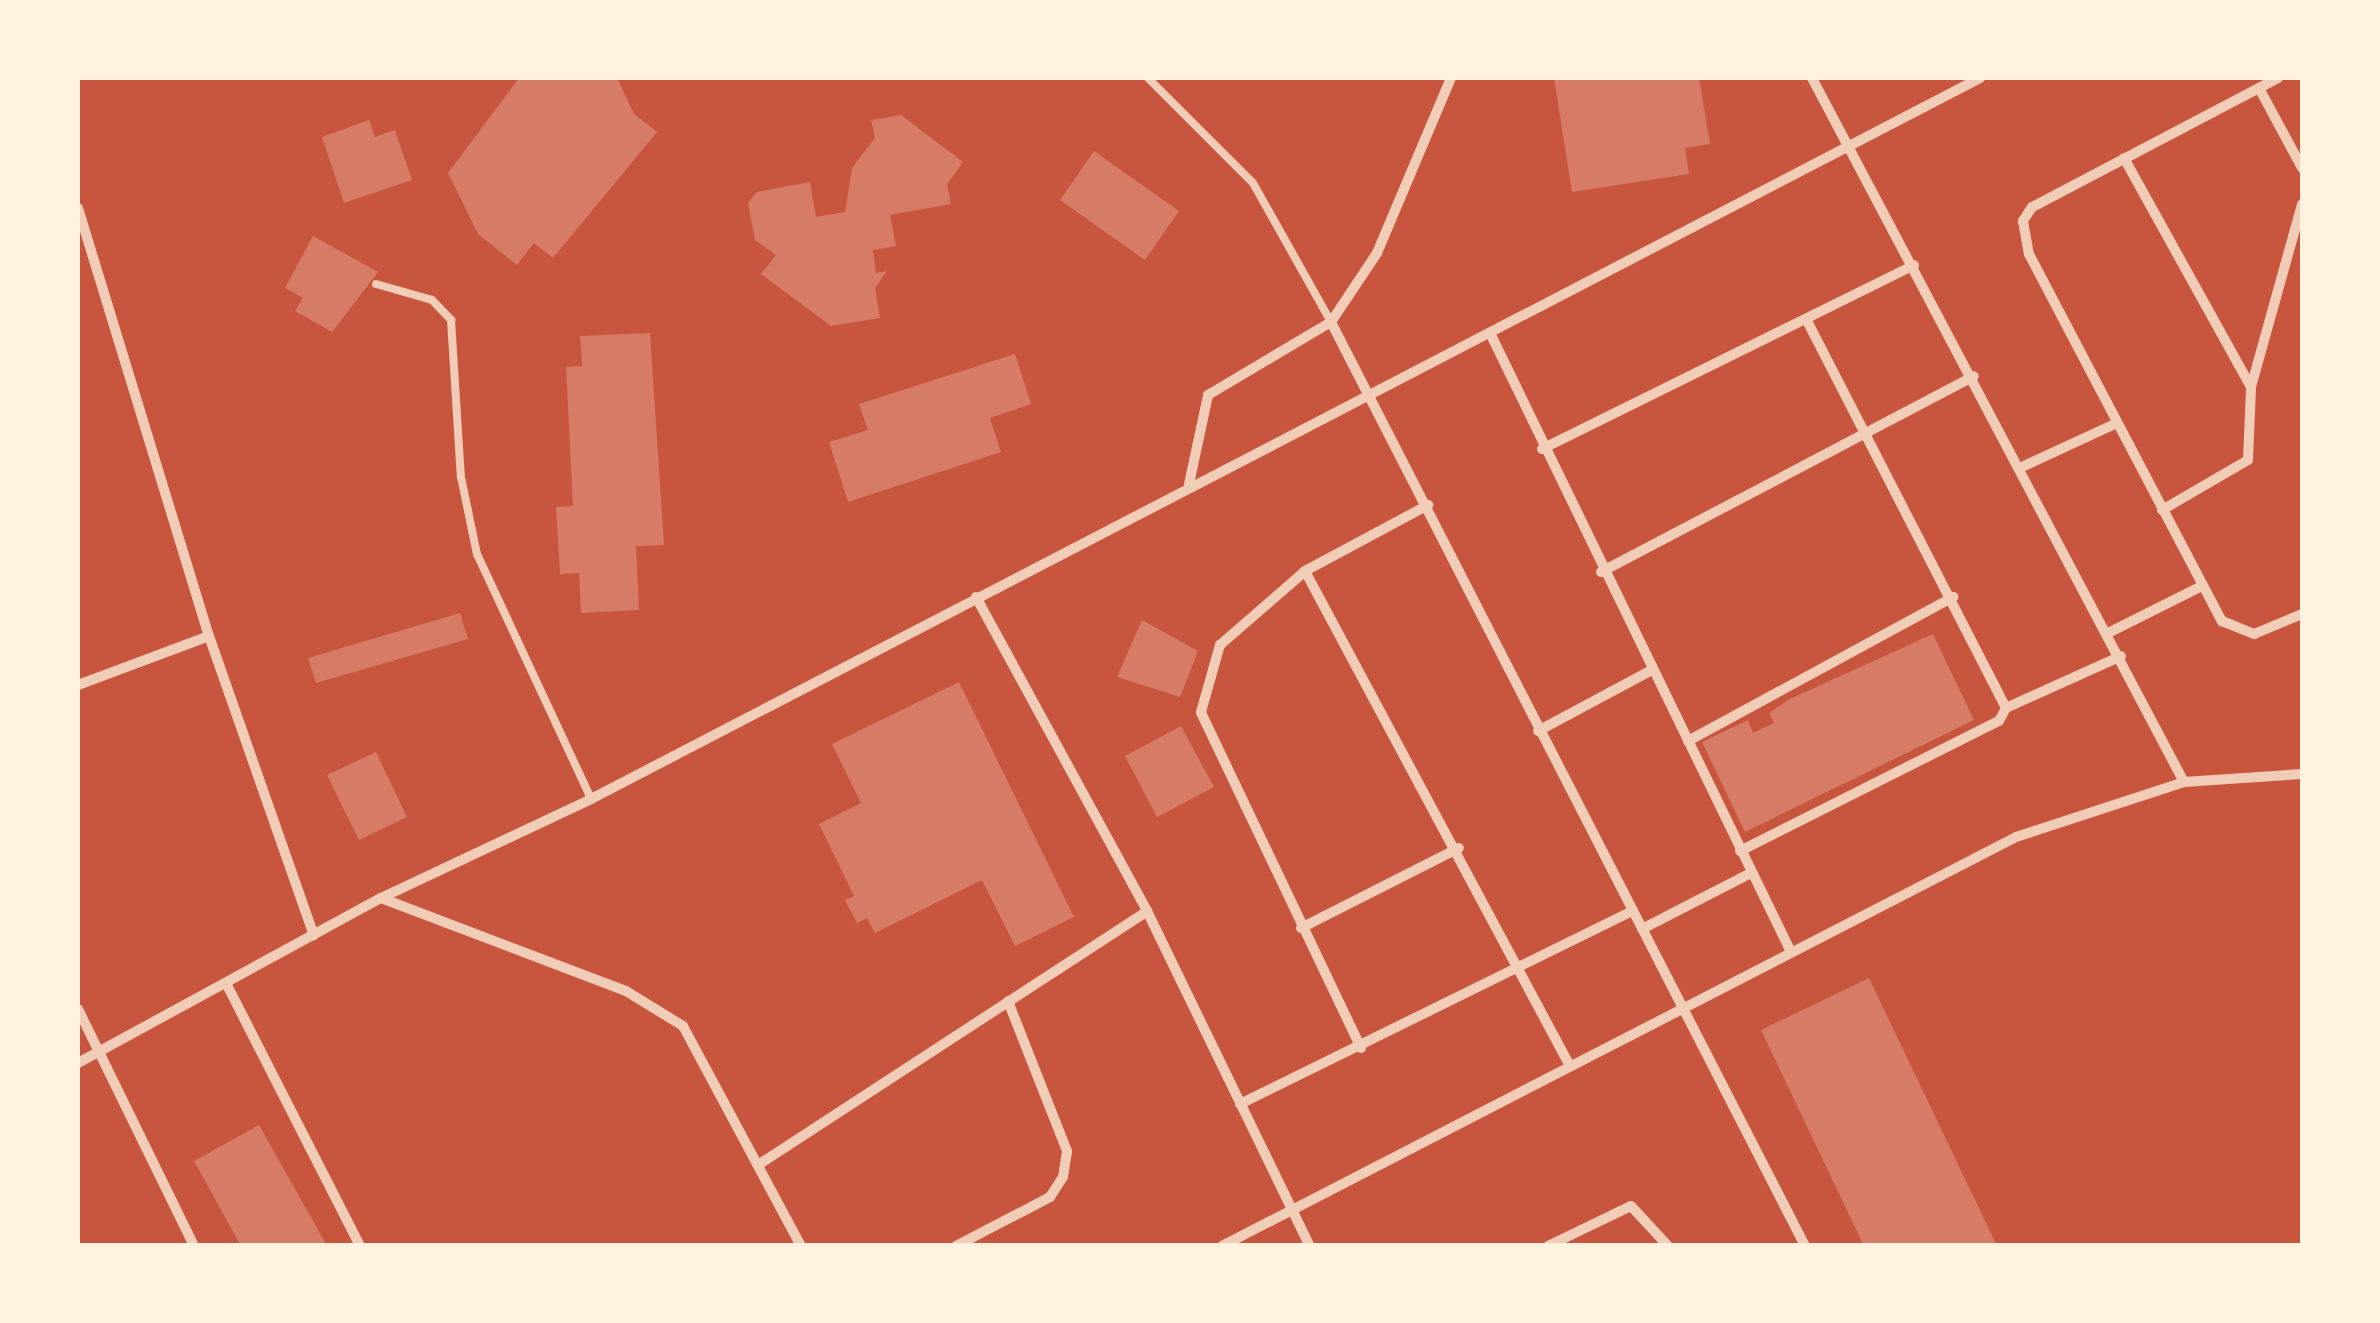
<!DOCTYPE html>
<style>
body{margin:0}
#map{position:relative;width:2380px;height:1323px;overflow:hidden;background:#c8553d;font-family:Cabin,sans-serif}
div>[style]{position:absolute}
.building>*{inset:0;background:#d67c66}
.service>*{height:8px;margin:-4px;padding:0 4px;transform-origin:4px;border-radius:4px;background:#f1ccb7}
.minor>*{height:10px;margin:-5px;padding:0 5px;transform-origin:5px;border-radius:5px;background:#f1ccb7}
span{translate:-50% -50%;white-space:nowrap;text-align:center;line-height:1.15;-webkit-text-stroke:9px #fff3e0;paint-order:stroke}
.frame{position:absolute;inset:0;border:80px solid #fff3e0;pointer-events:none}
</style>
<div id="map">
<div class="building">
<i style="clip-path:polygon(519px 78px,617px 78px,634px 114px,657px 132px,553px 258px,534px 243px,517px 265px,478px 234px,448px 173px)"></i>
<i style="clip-path:polygon(1554px 78px,1699px 78px,1710px 144px,1685px 148px,1689px 174px,1572px 192px)"></i>
<i style="clip-path:polygon(901px 115px,963px 162px,947px 184px,951px 204px,890px 215px,896px 246px,873px 250px,876px 273px,887px 271px,875px 288px,880px 318px,831px 326px,761px 274px,776px 255px,755px 240px,748px 203px,757px 192px,810px 182px,816px 217px,845px 212px,852px 168px,875px 138px,871px 120px)"></i>
<i style="clip-path:polygon(369px 120px,375px 137px,395px 130px,412px 180px,344px 203px,322px 137px)"></i>
<i style="clip-path:polygon(1094px 151px,1179px 211px,1145px 260px,1060px 200px)"></i>
<i style="clip-path:polygon(313px 236px,378px 272px,332px 332px,295px 311px,303px 298px,285px 288px)"></i>
<i style="clip-path:polygon(650px 333px,664px 545px,636px 546px,639px 610px,581px 613px,579px 573px,560px 574px,556px 507px,573px 506px,566px 367px,582px 366px,580px 336px)"></i>
<i style="clip-path:polygon(1015px 354px,1031px 404px,990px 418px,1001px 452px,848px 502px,829px 442px,868px 430px,859px 404px)"></i>
<i style="clip-path:polygon(460px 613px,468px 639px,316px 683px,308px 658px)"></i>
<i style="clip-path:polygon(1142px 620px,1198px 651px,1180px 697px,1117px 677px)"></i>
<i style="clip-path:polygon(1933px 634px,1974px 720px,1745px 832px,1702px 742px,1748px 720px,1753px 733px,1774px 723px,1769px 713px,1790px 699px)"></i>
<i style="clip-path:polygon(959px 682px,1074px 917px,1015px 946px,982px 880px,875px 933px,867px 918px,857px 923px,845px 900px,854px 896px,819px 824px,861px 803px,832px 744px)"></i>
<i style="clip-path:polygon(1181px 726px,1214px 787px,1157px 817px,1125px 756px)"></i>
<i style="clip-path:polygon(376px 752px,407px 817px,359px 840px,327px 775px)"></i>
<i style="clip-path:polygon(1869px 978px,1997px 1246px,1864px 1246px,1761px 1030px)"></i>
<i style="clip-path:polygon(259px 1125px,326px 1244px,324px 1246px,241px 1246px,194px 1161px)"></i>
</div>
<div class="service">
<i style="left:1148px;top:78px;width:148px;rotate:45deg"></i>
<i style="left:1253px;top:183px;width:159px;rotate:60.7deg"></i>
<i style="left:376px;top:284px;width:58px;rotate:15.9deg"></i>
<i style="left:432px;top:300px;width:28px;rotate:46deg"></i>
<i style="left:451px;top:320px;width:157px;rotate:86.4deg"></i>
<i style="left:461px;top:477px;width:79px;rotate:78.3deg"></i>
<i style="left:477px;top:554px;width:270px;rotate:65deg"></i>
</div>
<div class="minor">
<i style="left:1812px;top:78px;width:796px;rotate:62.15deg"></i>
<i style="left:2278px;top:78px;width:278px;rotate:152.3deg"></i>
<i style="left:2032px;top:207px;width:17px;rotate:123deg"></i>
<i style="left:2023px;top:221px;width:34px;rotate:80deg"></i>
<i style="left:2029px;top:254px;width:415px;rotate:62.3deg"></i>
<i style="left:2222px;top:621px;width:35px;rotate:22deg"></i>
<i style="left:2254px;top:634px;width:52px;rotate:-22.6deg"></i>
<i style="left:2259px;top:88px;width:91px;rotate:61.7deg"></i>
<i style="left:2124px;top:158px;width:262px;rotate:61deg"></i>
<i style="left:2251px;top:387px;width:190px;rotate:-74.4deg"></i>
<i style="left:78px;top:208px;width:448px;rotate:73deg"></i>
<i style="left:209px;top:636px;width:317px;rotate:70.7deg"></i>
<i style="left:1331px;top:322px;width:1038px;rotate:62.84deg"></i>
<i style="left:1492px;top:337px;width:682px;rotate:64.07deg"></i>
<i style="left:1542px;top:449px;width:415px;rotate:-26.3deg"></i>
<i style="left:2024px;top:466px;width:100px;rotate:-24.8deg"></i>
<i style="left:1189px;top:484px;width:91px;rotate:-77.9deg"></i>
<i style="left:1208px;top:395px;width:143px;rotate:-30.7deg"></i>
<i style="left:1331px;top:322px;width:83px;rotate:-56.3deg"></i>
<i style="left:1377px;top:253px;width:190px;rotate:-67.1deg"></i>
<i style="left:2162px;top:510px;width:99px;rotate:-30.2deg"></i>
<i style="left:2248px;top:460px;width:73px;rotate:-87.6deg"></i>
<i style="left:1305px;top:571px;width:140px;rotate:-28.2deg"></i>
<i style="left:1601px;top:572px;width:421px;rotate:-27.7deg"></i>
<i style="left:976px;top:597px;width:358px;rotate:61.4deg"></i>
<i style="left:1147px;top:911px;width:373px;rotate:64.1deg"></i>
<i style="left:2108px;top:633px;width:105px;rotate:-26.6deg"></i>
<i style="left:78px;top:685px;width:140px;rotate:-20.5deg"></i>
<i style="left:2006px;top:708px;width:126px;rotate:-24.3deg"></i>
<i style="left:1538px;top:731px;width:127px;rotate:-28.2deg"></i>
<i style="left:1688px;top:741px;width:302px;rotate:-28.5deg"></i>
<i style="left:1740px;top:851px;width:290px;rotate:-26.7deg"></i>
<i style="left:1999px;top:721px;width:15px;rotate:-62deg"></i>
<i style="left:2006px;top:708px;width:437px;rotate:-117.2deg"></i>
<i style="left:381px;top:898px;width:262px;rotate:20.8deg"></i>
<i style="left:626px;top:991px;width:67px;rotate:31.6deg"></i>
<i style="left:683px;top:1026px;width:250px;rotate:61.8deg"></i>
<i style="left:1301px;top:928px;width:177px;rotate:-26.9deg"></i>
<i style="left:1642px;top:929px;width:123px;rotate:-27.2deg"></i>
<i style="left:226px;top:983px;width:295px;rotate:63deg"></i>
<i style="left:78px;top:1009px;width:264px;rotate:63.9deg"></i>
<i style="left:1361px;top:1048px;width:372px;rotate:-115.5deg"></i>
<i style="left:1201px;top:712px;width:70px;rotate:-74.2deg"></i>
<i style="left:1220px;top:645px;width:113px;rotate:-41deg"></i>
<i style="left:1305px;top:571px;width:561px;rotate:61.84deg"></i>
<i style="left:78px;top:1063px;width:345px;rotate:-28.6deg"></i>
<i style="left:381px;top:898px;width:232px;rotate:-25.2deg"></i>
<i style="left:591px;top:799px;width:1565px;rotate:-27.43deg"></i>
<i style="left:1240px;top:1104px;width:438px;rotate:-26.2deg"></i>
<i style="left:761px;top:1163px;width:461px;rotate:-33.1deg"></i>
<i style="left:956px;top:1246px;width:106px;rotate:-27.5deg"></i>
<i style="left:1050px;top:1197px;width:24px;rotate:-57deg"></i>
<i style="left:1063px;top:1177px;width:26px;rotate:-81deg"></i>
<i style="left:1067px;top:1151px;width:161px;rotate:-111.5deg"></i>
<i style="left:1222px;top:1246px;width:893px;rotate:-27.25deg"></i>
<i style="left:2016px;top:837px;width:177px;rotate:-18.1deg"></i>
<i style="left:2184px;top:782px;width:118px;rotate:-3.9deg"></i>
<i style="left:1548px;top:1246px;width:92px;rotate:-25.7deg"></i>
<i style="left:1631px;top:1206px;width:54px;rotate:47.2deg"></i>
</div>
<div class="frame"></div>
</div>
